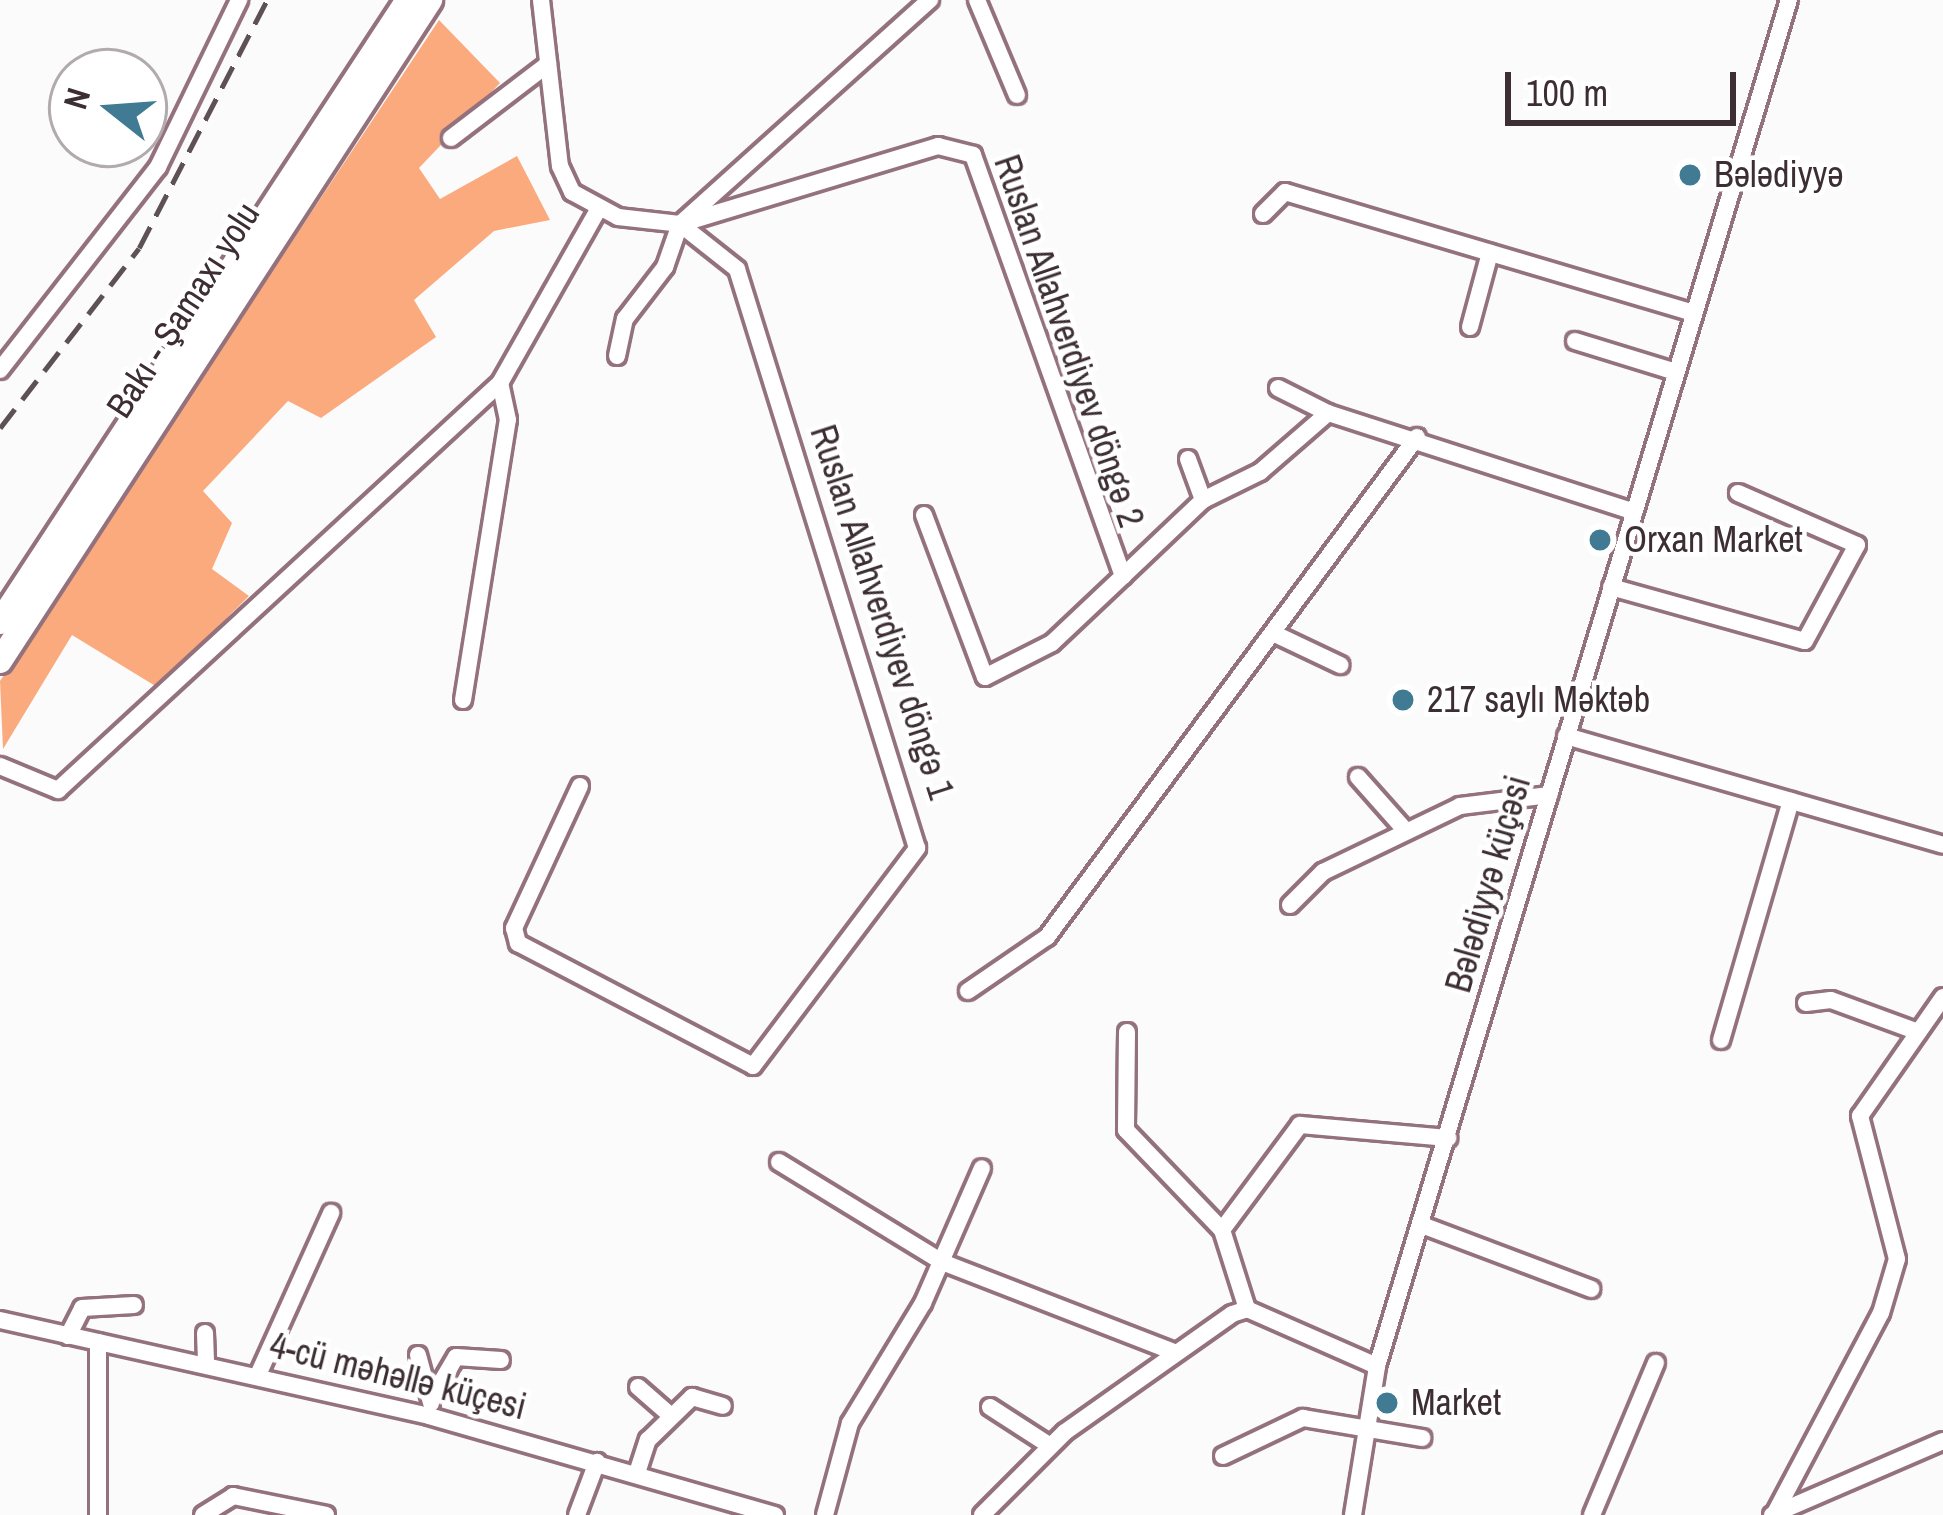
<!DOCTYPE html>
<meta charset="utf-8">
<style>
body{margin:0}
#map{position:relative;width:1943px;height:1515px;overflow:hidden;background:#fbfbfb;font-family:"Archivo Narrow",sans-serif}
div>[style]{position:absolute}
.forest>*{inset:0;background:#faaa7d}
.roads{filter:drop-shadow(3px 0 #94727d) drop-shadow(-3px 0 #94727d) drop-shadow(0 3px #94727d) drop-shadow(0 -3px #94727d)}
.minor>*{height:16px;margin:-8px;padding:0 8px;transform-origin:8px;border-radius:8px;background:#fff}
.highway>*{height:24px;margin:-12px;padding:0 12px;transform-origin:12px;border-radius:12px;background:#fff}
.rail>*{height:4.5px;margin-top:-2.25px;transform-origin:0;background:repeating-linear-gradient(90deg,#5d5155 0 24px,transparent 0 36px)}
.dots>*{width:33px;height:33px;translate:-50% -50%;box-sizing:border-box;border:6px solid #fff;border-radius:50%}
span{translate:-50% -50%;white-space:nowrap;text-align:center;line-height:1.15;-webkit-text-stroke:9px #fff;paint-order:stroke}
.poi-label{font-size:36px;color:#3c2e32}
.left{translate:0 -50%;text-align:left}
.street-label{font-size:36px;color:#3c2e32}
.north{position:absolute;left:48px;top:48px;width:120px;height:120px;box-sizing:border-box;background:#fff;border:3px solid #b1abad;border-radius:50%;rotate:287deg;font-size:33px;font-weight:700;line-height:48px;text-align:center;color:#3c2e32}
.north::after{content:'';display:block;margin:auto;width:42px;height:54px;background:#407b93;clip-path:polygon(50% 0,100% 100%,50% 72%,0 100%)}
.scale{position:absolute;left:1505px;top:72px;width:231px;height:54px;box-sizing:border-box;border:6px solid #3c2e32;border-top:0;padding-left:15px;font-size:36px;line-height:42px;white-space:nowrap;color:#3c2e32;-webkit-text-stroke:9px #fff;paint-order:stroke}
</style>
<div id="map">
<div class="forest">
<i style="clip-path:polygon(439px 20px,500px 83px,419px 168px,440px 199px,517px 156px,550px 220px,494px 231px,414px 300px,436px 337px,321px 418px,288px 401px,203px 491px,232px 523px,212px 569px,249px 596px,157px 687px,72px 635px,3px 749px,0 681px)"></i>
</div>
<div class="roads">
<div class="minor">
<i style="left:541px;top:0;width:167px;rotate:83.5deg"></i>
<i style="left:560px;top:166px;width:29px;rotate:65deg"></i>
<i style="left:572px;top:192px;width:52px;rotate:28.5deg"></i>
<i style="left:618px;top:217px;width:62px;rotate:6.4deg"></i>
<i style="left:680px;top:224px;width:270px;rotate:-16.8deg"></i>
<i style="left:938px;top:146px;width:36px;rotate:14deg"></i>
<i style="left:973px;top:155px;width:447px;rotate:70.4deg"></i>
<i style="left:1123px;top:576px;width:110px;rotate:-43.5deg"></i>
<i style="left:1203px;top:500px;width:64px;rotate:-26.2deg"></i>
<i style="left:1260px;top:472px;width:90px;rotate:-40.9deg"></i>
<i style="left:1328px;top:413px;width:322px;rotate:17.9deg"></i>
<i style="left:977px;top:0;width:103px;rotate:67.2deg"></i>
<i style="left:451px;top:138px;width:122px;rotate:-37.3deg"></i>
<i style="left:1263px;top:214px;width:31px;rotate:-45deg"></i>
<i style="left:1285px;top:192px;width:427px;rotate:16.5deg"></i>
<i style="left:1470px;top:327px;width:77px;rotate:-74.9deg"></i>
<i style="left:1575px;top:341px;width:106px;rotate:17.1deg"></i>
<i style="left:617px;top:356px;width:38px;rotate:-78deg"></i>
<i style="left:625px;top:319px;width:66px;rotate:-52.4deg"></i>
<i style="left:665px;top:267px;width:46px;rotate:-70.8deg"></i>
<i style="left:680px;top:224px;width:336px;rotate:-41.9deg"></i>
<i style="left:0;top:370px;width:257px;rotate:-52.1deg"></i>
<i style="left:158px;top:167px;width:186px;rotate:-64.1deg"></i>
<i style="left:1278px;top:388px;width:56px;rotate:26.6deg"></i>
<i style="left:1188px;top:459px;width:44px;rotate:69.9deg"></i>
<i style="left:924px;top:515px;width:173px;rotate:69.4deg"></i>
<i style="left:985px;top:677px;width:75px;rotate:-26.9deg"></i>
<i style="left:1052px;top:643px;width:98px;rotate:-43.3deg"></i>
<i style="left:1611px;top:587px;width:201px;rotate:15.6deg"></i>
<i style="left:1805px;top:641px;width:109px;rotate:-61.6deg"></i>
<i style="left:1857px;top:545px;width:130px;rotate:-156.4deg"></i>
<i style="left:1279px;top:636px;width:68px;rotate:25.4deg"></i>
<i style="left:463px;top:700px;width:284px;rotate:-80.9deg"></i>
<i style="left:508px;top:420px;width:38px;rotate:-102deg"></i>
<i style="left:1566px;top:736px;width:392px;rotate:16.1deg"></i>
<i style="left:0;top:766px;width:63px;rotate:22.5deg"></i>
<i style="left:58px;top:790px;width:601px;rotate:-42.64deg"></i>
<i style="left:500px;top:383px;width:199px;rotate:-60.5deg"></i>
<i style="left:1358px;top:777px;width:72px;rotate:48.4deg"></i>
<i style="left:580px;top:786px;width:157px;rotate:114.9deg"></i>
<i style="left:514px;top:928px;width:16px;rotate:75deg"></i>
<i style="left:518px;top:943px;width:265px;rotate:27.6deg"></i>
<i style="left:753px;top:1066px;width:273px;rotate:-53deg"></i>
<i style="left:917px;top:848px;width:606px;rotate:-107.27deg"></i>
<i style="left:737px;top:269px;width:73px;rotate:-141.7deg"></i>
<i style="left:1290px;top:905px;width:47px;rotate:-45deg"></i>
<i style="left:1323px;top:872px;width:152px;rotate:-25.7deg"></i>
<i style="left:1460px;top:806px;width:90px;rotate:-7deg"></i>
<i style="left:968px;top:991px;width:96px;rotate:-34.4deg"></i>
<i style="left:1047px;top:937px;width:622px;rotate:-53.5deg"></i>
<i style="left:1806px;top:1003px;width:25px;rotate:-7deg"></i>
<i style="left:1831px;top:1000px;width:93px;rotate:20.2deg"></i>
<i style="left:1127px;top:1032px;width:98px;rotate:90.6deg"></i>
<i style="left:1126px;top:1130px;width:139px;rotate:46.2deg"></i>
<i style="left:1222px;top:1230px;width:83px;rotate:72.4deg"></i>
<i style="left:1721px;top:1040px;width:249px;rotate:-73.7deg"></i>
<i style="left:779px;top:1162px;width:191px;rotate:31.5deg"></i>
<i style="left:942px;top:1262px;width:249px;rotate:21.2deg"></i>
<i style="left:1422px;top:1225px;width:181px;rotate:20.7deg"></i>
<i style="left:1222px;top:1230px;width:131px;rotate:-53.4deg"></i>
<i style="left:1300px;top:1125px;width:149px;rotate:5deg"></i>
<i style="left:0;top:1320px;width:440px;rotate:12.6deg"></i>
<i style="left:429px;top:1416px;width:360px;rotate:16deg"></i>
<i style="left:205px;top:1333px;width:30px;rotate:88deg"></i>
<i style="left:68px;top:1336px;width:31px;rotate:-63deg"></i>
<i style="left:82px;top:1308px;width:52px;rotate:-3.3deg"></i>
<i style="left:98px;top:1342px;width:173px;rotate:90deg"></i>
<i style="left:418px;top:1355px;width:50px;rotate:74.8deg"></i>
<i style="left:258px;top:1375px;width:178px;rotate:-65.7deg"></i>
<i style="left:638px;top:1387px;width:43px;rotate:41.2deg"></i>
<i style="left:433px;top:1396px;width:45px;rotate:-59.5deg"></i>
<i style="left:456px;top:1357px;width:45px;rotate:3.8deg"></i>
<i style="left:990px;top:1407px;width:70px;rotate:32.8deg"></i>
<i style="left:1223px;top:1456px;width:89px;rotate:-25.4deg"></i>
<i style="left:1303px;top:1418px;width:121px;rotate:9.5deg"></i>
<i style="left:637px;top:1473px;width:35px;rotate:-72deg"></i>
<i style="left:648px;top:1440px;width:62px;rotate:-44.3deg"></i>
<i style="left:692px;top:1397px;width:32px;rotate:16deg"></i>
<i style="left:1775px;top:1513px;width:226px;rotate:-62.1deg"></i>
<i style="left:1881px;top:1313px;width:56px;rotate:-73.5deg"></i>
<i style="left:1897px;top:1259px;width:148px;rotate:-104.5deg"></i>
<i style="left:1860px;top:1116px;width:145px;rotate:-55.1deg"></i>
<i style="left:203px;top:1515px;width:36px;rotate:-32deg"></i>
<i style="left:233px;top:1496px;width:95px;rotate:11.5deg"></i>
<i style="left:577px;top:1515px;width:57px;rotate:-69.3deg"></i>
<i style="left:825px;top:1515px;width:95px;rotate:-74.8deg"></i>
<i style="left:850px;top:1423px;width:140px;rotate:-58.7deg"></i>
<i style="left:923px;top:1303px;width:147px;rotate:-66.4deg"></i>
<i style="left:982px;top:1515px;width:117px;rotate:-45deg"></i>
<i style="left:1065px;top:1432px;width:204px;rotate:-35.2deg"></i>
<i style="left:1232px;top:1314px;width:16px;rotate:-18deg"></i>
<i style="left:1247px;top:1309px;width:142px;rotate:23.7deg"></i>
<i style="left:1353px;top:1515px;width:151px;rotate:-80.8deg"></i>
<i style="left:1377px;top:1366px;width:1427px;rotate:-73.22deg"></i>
<i style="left:1592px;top:1515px;width:165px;rotate:-67.2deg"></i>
<i style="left:1772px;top:1515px;width:186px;rotate:-23.4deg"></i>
</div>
<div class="highway">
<i style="left:0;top:622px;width:744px;rotate:-56.74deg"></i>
<i style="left:0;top:661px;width:789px;rotate:-56.95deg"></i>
</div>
</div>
<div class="rail">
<i style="left:0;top:428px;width:227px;rotate:-52.3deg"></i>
<i style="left:139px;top:248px;width:279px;rotate:-62.7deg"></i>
</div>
<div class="dots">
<i style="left:1690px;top:175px;background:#407b93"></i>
<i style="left:1600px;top:540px;background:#407b93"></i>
<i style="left:1403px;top:700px;background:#407b93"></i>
<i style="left:1387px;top:1403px;background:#407b93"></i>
</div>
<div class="poi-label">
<span class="left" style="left:1714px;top:175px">Bələdiyyə</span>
<span class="left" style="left:1624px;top:540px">Orxan Market</span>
<span class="left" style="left:1427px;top:700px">217 saylı Məktəb</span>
<span class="left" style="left:1411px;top:1403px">Market</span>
</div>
<div class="street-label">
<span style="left:183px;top:310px;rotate:-57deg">Bakı - Şamaxı yolu</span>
<span style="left:1069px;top:341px;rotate:71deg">Ruslan Allahverdiyev döngə 2</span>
<span style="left:882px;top:612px;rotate:72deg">Ruslan Allahverdiyev döngə 1</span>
<span style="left:1488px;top:884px;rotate:-74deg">Bələdiyyə küçəsi</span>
<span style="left:398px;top:1376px;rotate:14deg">4-cü məhəllə küçesi</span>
</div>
<div class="north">N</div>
<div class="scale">100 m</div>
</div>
